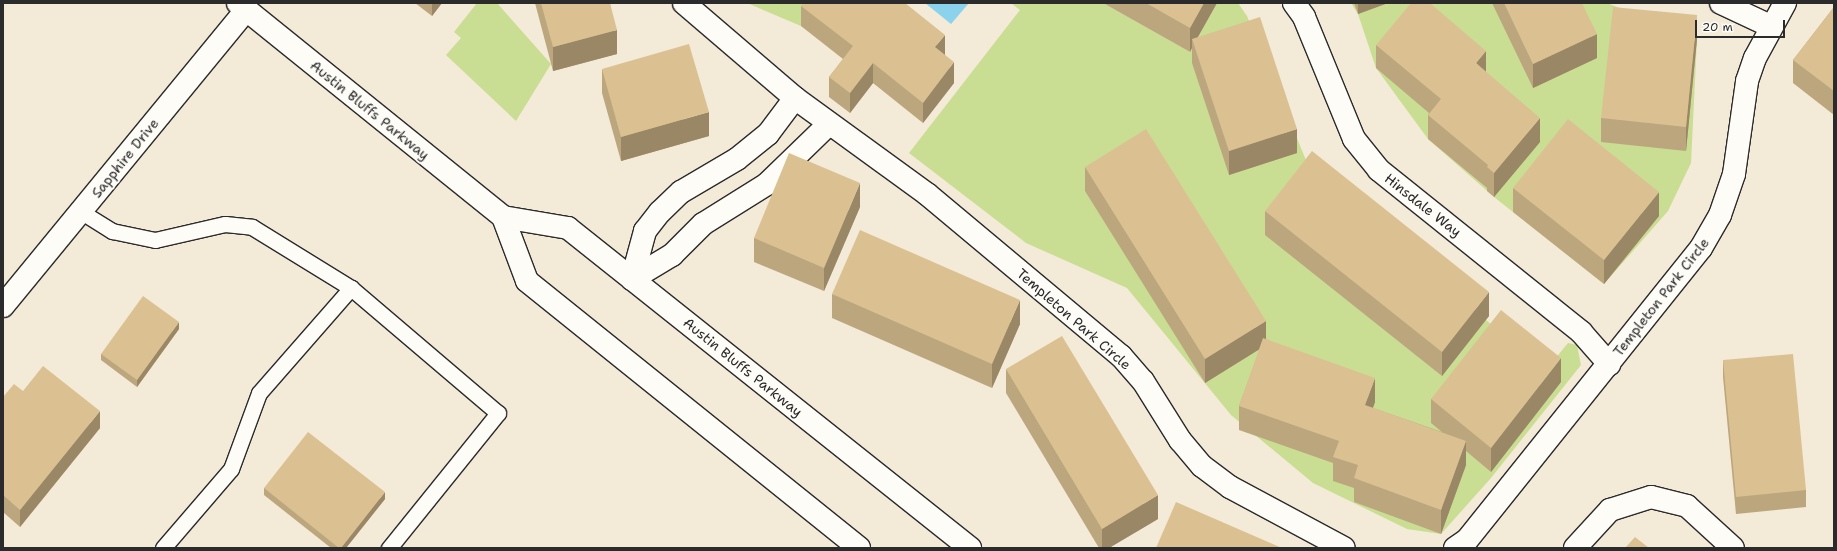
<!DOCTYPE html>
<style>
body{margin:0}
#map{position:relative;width:1837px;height:551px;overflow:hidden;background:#f3ead8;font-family:"Shantell Sans",sans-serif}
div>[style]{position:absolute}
.green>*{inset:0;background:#c9de93}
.water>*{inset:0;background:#8bd2ed}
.roads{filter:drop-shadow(1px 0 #2b2b2b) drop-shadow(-1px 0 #2b2b2b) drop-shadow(0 1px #2b2b2b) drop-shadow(0 -1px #2b2b2b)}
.service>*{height:15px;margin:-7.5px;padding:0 7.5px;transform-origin:7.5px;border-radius:7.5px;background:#fdfcf7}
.minor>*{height:22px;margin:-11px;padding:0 11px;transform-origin:11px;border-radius:11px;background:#fdfcf7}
.primary>*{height:22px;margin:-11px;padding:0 11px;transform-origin:11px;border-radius:11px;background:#fdfcf7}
.wall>*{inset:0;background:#bca67d}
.shaded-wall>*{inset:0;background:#998766}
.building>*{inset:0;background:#dbc191}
span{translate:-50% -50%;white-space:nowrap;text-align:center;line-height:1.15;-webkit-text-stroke:3.5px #fdfcf7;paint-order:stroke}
.street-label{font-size:14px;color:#2b2b2b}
.frame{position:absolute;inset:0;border:4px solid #2b2b2b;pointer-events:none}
.scale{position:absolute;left:1695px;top:20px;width:90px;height:18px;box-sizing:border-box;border:2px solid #2b2b2b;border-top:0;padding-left:5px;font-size:12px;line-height:14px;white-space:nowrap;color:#2b2b2b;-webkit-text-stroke:3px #fdfcf7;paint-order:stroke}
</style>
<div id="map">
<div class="green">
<i style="clip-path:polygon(477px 3px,497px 3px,551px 64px,516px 121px,446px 55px,461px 38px,454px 32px)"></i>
<i style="clip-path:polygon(747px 3px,802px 3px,813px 11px,801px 26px)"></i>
<i style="clip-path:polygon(1011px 3px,1103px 3px,1190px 52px,1217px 3px,1238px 3px,1247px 16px,1312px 175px,1546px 370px,1568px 343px,1577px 345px,1581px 365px,1491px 478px,1441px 534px,1407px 529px,1313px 483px,1231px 415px,1127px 288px,1026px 243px,909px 153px,1020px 10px)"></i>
<i style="clip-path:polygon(1351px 3px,1607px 3px,1697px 39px,1691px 163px,1668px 211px,1604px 284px,1494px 197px,1428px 139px,1376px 68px,1358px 14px)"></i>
</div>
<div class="water">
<i style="clip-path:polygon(925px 3px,969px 3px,951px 24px)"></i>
</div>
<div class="roads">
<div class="service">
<i style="left:80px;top:211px;width:38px;rotate:32deg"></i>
<i style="left:112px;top:231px;width:44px;rotate:11.8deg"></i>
<i style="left:155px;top:240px;width:72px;rotate:-12.9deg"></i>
<i style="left:225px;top:224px;width:27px;rotate:6deg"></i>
<i style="left:252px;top:227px;width:116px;rotate:31.6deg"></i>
<i style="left:163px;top:548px;width:104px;rotate:-49.3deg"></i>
<i style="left:231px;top:469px;width:81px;rotate:-69.8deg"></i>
<i style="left:259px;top:393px;width:140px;rotate:-48.8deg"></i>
<i style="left:351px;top:288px;width:193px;rotate:40.4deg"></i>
<i style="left:498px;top:413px;width:174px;rotate:128.9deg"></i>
</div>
<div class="minor">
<i style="left:684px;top:3px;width:146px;rotate:40.6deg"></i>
<i style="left:795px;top:98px;width:163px;rotate:36deg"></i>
<i style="left:927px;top:194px;width:253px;rotate:39.9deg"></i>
<i style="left:1121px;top:356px;width:33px;rotate:49deg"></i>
<i style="left:1143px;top:381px;width:70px;rotate:57.9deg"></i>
<i style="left:1180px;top:440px;width:34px;rotate:50deg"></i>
<i style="left:1202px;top:466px;width:35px;rotate:37deg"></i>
<i style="left:1230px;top:487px;width:129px;rotate:28.2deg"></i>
<i style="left:1294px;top:3px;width:17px;rotate:54deg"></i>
<i style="left:1304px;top:17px;width:132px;rotate:67.7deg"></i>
<i style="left:1354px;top:139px;width:40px;rotate:51deg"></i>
<i style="left:1379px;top:170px;width:259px;rotate:38.7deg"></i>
<i style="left:1581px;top:332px;width:43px;rotate:48.8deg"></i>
<i style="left:1721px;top:3px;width:54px;rotate:25.1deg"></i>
<i style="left:632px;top:279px;width:50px;rotate:-74.8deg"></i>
<i style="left:645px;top:231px;width:24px;rotate:-52deg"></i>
<i style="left:660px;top:212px;width:29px;rotate:-44deg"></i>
<i style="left:681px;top:192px;width:65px;rotate:-30.5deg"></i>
<i style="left:737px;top:159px;width:40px;rotate:-39deg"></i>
<i style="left:768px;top:134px;width:45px;rotate:-53.1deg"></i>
<i style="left:632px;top:279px;width:47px;rotate:-31deg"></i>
<i style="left:672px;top:255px;width:44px;rotate:-45deg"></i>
<i style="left:703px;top:224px;width:75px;rotate:-32deg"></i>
<i style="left:767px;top:184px;width:86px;rotate:-44.1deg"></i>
<i style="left:3px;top:306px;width:383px;rotate:-50.6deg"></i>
<i style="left:1455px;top:548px;width:14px;rotate:-34deg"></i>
<i style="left:1467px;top:540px;width:374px;rotate:-51.3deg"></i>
<i style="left:1701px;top:248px;width:38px;rotate:-60deg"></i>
<i style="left:1720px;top:215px;width:43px;rotate:-71.1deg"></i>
<i style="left:1734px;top:174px;width:94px;rotate:-82deg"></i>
<i style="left:1747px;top:81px;width:24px;rotate:-71deg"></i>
<i style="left:1755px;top:58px;width:63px;rotate:-61.4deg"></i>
<i style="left:1575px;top:548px;width:52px;rotate:-47.4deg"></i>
<i style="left:1610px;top:510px;width:43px;rotate:-17.6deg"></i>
<i style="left:1651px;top:497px;width:37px;rotate:14deg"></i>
<i style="left:1687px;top:506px;width:62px;rotate:42.4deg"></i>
</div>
<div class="primary">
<i style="left:238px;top:3px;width:341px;rotate:38.9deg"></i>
<i style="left:503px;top:217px;width:66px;rotate:9.6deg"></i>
<i style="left:568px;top:228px;width:514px;rotate:38.52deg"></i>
<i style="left:503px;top:217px;width:68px;rotate:69.4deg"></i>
<i style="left:527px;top:281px;width:426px;rotate:38.8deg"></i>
</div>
</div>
<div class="wall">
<i style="clip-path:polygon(415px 3px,442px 3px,432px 16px)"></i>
<i style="clip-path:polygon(535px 3px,610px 3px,617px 54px,553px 71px)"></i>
<i style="clip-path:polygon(802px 3px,905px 3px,945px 55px,954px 83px,923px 123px,873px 83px,850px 113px,829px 97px,829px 77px,843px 59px,801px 26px,801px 6px,803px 4px)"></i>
<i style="clip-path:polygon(1103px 3px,1217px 3px,1198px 37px,1297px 153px,1229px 175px,1192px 63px,1192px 48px,1190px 52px)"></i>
<i style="clip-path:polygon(1354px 3px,1388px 3px,1358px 14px)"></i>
<i style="clip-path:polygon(1492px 3px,1582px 3px,1597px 58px,1533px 88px)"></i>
<i style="clip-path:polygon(1834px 7px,1834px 115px,1793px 83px,1793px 60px)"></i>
<i style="clip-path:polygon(1697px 39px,1686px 151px,1601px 142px,1601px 118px)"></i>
<i style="clip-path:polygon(1376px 45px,1486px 72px,1540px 142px,1494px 197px,1487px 191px,1487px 188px,1428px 139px,1428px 115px,1429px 113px,1376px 68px)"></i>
<i style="clip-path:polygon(602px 69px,709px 136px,621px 161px,602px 93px)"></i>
<i style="clip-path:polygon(1085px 167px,1266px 339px,1375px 402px,1373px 408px,1442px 432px,1431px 423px,1431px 399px,1561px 382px,1491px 472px,1466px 451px,1466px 465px,1441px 534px,1354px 502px,1354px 488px,1333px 481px,1333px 463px,1239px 430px,1239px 406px,1260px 349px,1205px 383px,1085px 191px)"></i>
<i style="clip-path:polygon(1513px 188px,1659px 216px,1604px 284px,1513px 212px)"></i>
<i style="clip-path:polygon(860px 207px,824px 291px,754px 262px,754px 238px)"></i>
<i style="clip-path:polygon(1265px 211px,1489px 316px,1442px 376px,1265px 235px)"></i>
<i style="clip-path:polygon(832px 294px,1020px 324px,992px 388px,832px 318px)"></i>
<i style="clip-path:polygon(179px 329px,137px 387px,101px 360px,101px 354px)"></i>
<i style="clip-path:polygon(1723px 360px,1806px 490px,1806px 507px,1736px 514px,1723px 377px)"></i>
<i style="clip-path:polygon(1006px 369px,1158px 519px,1109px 548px,1099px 548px,1006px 393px)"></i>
<i style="clip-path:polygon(23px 391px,100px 428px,20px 527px,3px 512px,3px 397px)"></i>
<i style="clip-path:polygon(264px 488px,385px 499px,346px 548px,331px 548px,264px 495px)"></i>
</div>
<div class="shaded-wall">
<i style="clip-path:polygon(433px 3px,442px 3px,432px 16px,432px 4px)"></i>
<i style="clip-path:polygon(1204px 3px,1217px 3px,1194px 44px,1192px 39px,1192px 48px,1190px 52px,1190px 28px)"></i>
<i style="clip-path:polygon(1358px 3px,1388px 3px,1358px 14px)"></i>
<i style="clip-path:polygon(1697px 15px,1697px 39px,1686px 151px,1686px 127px)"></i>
<i style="clip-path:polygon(617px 30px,617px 54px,553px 71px,553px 47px)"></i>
<i style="clip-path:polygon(1597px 34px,1597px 58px,1533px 88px,1533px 64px)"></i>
<i style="clip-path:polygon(945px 35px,945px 55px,935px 68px,935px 47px)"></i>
<i style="clip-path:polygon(1486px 51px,1486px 74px,1476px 63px)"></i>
<i style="clip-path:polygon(954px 62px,954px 83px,923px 123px,923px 103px)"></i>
<i style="clip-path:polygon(873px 63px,873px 83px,850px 113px,850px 93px)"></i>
<i style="clip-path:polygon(709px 112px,709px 136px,621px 161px,621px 137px)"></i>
<i style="clip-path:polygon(1540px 118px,1540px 142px,1494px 197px,1494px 173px)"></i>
<i style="clip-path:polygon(1297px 129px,1297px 153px,1229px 175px,1229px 151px)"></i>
<i style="clip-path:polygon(860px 183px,860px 207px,824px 291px,824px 268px)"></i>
<i style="clip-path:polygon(1659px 192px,1659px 216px,1604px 284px,1604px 260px)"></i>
<i style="clip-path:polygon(1489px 292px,1489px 316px,1442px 376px,1442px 352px)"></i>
<i style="clip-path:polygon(1020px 300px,1020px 324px,992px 388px,992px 364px)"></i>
<i style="clip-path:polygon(1266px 321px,1266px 345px,1205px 383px,1205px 359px)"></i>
<i style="clip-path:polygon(179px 322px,179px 329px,137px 387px,137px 380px)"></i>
<i style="clip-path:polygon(1561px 358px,1561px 382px,1491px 472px,1491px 448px)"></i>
<i style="clip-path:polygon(1375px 378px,1375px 402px,1365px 429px,1365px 405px)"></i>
<i style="clip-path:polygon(100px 411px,100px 428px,20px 527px,20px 510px)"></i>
<i style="clip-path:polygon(1466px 441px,1466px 465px,1441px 534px,1441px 510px)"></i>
<i style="clip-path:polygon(385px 492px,385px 499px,346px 548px,341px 548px)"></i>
<i style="clip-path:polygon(1158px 495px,1158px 519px,1109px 548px,1102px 548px,1102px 529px)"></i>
</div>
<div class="building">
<i style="clip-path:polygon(541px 3px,610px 3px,617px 30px,553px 47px)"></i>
<i style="clip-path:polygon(803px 3px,905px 3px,945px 35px,935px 47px,954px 62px,923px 103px,873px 63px,850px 93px,829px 77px,853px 46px,801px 6px)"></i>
<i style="clip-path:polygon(1146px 3px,1204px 3px,1190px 28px)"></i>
<i style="clip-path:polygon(1411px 3px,1430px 3px,1486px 51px,1476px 63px,1540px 118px,1494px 173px,1487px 167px,1488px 165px,1428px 115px,1441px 99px,1376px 45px)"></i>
<i style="clip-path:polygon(1504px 3px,1582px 3px,1597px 34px,1533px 64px)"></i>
<i style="clip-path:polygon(1613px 7px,1697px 15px,1686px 127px,1601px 118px)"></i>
<i style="clip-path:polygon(1834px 7px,1834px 91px,1793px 60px)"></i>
<i style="clip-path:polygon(1260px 17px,1297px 129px,1229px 151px,1192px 39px)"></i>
<i style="clip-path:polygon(689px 44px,709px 112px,621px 137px,602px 69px)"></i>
<i style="clip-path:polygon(1568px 119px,1659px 192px,1604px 260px,1513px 188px)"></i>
<i style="clip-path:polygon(1146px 129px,1266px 321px,1205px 359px,1085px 167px)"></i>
<i style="clip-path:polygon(1312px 151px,1489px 292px,1442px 352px,1265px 211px)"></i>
<i style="clip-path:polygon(789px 153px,860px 183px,824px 268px,754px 238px)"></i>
<i style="clip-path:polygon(860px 230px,1020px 300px,992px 364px,832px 294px)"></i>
<i style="clip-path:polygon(143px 296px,179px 322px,137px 380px,101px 354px)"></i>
<i style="clip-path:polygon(1501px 310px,1561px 358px,1491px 448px,1431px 399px)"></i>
<i style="clip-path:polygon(1062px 336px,1158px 495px,1102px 529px,1006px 369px)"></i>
<i style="clip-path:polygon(1263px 338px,1375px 378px,1365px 405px,1466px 441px,1441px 510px,1354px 478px,1358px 465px,1333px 457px,1339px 441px,1239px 406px)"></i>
<i style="clip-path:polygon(1793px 354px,1806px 490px,1736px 497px,1723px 360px)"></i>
<i style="clip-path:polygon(43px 366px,100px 411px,20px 510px,3px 495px,3px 397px,14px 384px,23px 391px)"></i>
<i style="clip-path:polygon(308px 432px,385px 492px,341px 548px,339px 548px,264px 488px)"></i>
<i style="clip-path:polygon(1176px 502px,1282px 548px,1156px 548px)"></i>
<i style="clip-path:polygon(1635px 537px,1649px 548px,1625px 548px)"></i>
</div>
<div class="street-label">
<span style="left:370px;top:110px;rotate:39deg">Austin Bluffs Parkway</span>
<span style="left:125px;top:158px;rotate:-51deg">Sapphire Drive</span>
<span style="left:1423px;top:205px;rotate:38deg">Hinsdale Way</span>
<span style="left:1661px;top:297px;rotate:-52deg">Templeton Park Circle</span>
<span style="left:1074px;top:319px;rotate:41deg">Templeton Park Circle</span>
<span style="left:743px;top:367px;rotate:39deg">Austin Bluffs Parkway</span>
</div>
<div class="frame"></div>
<div class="scale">20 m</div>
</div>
